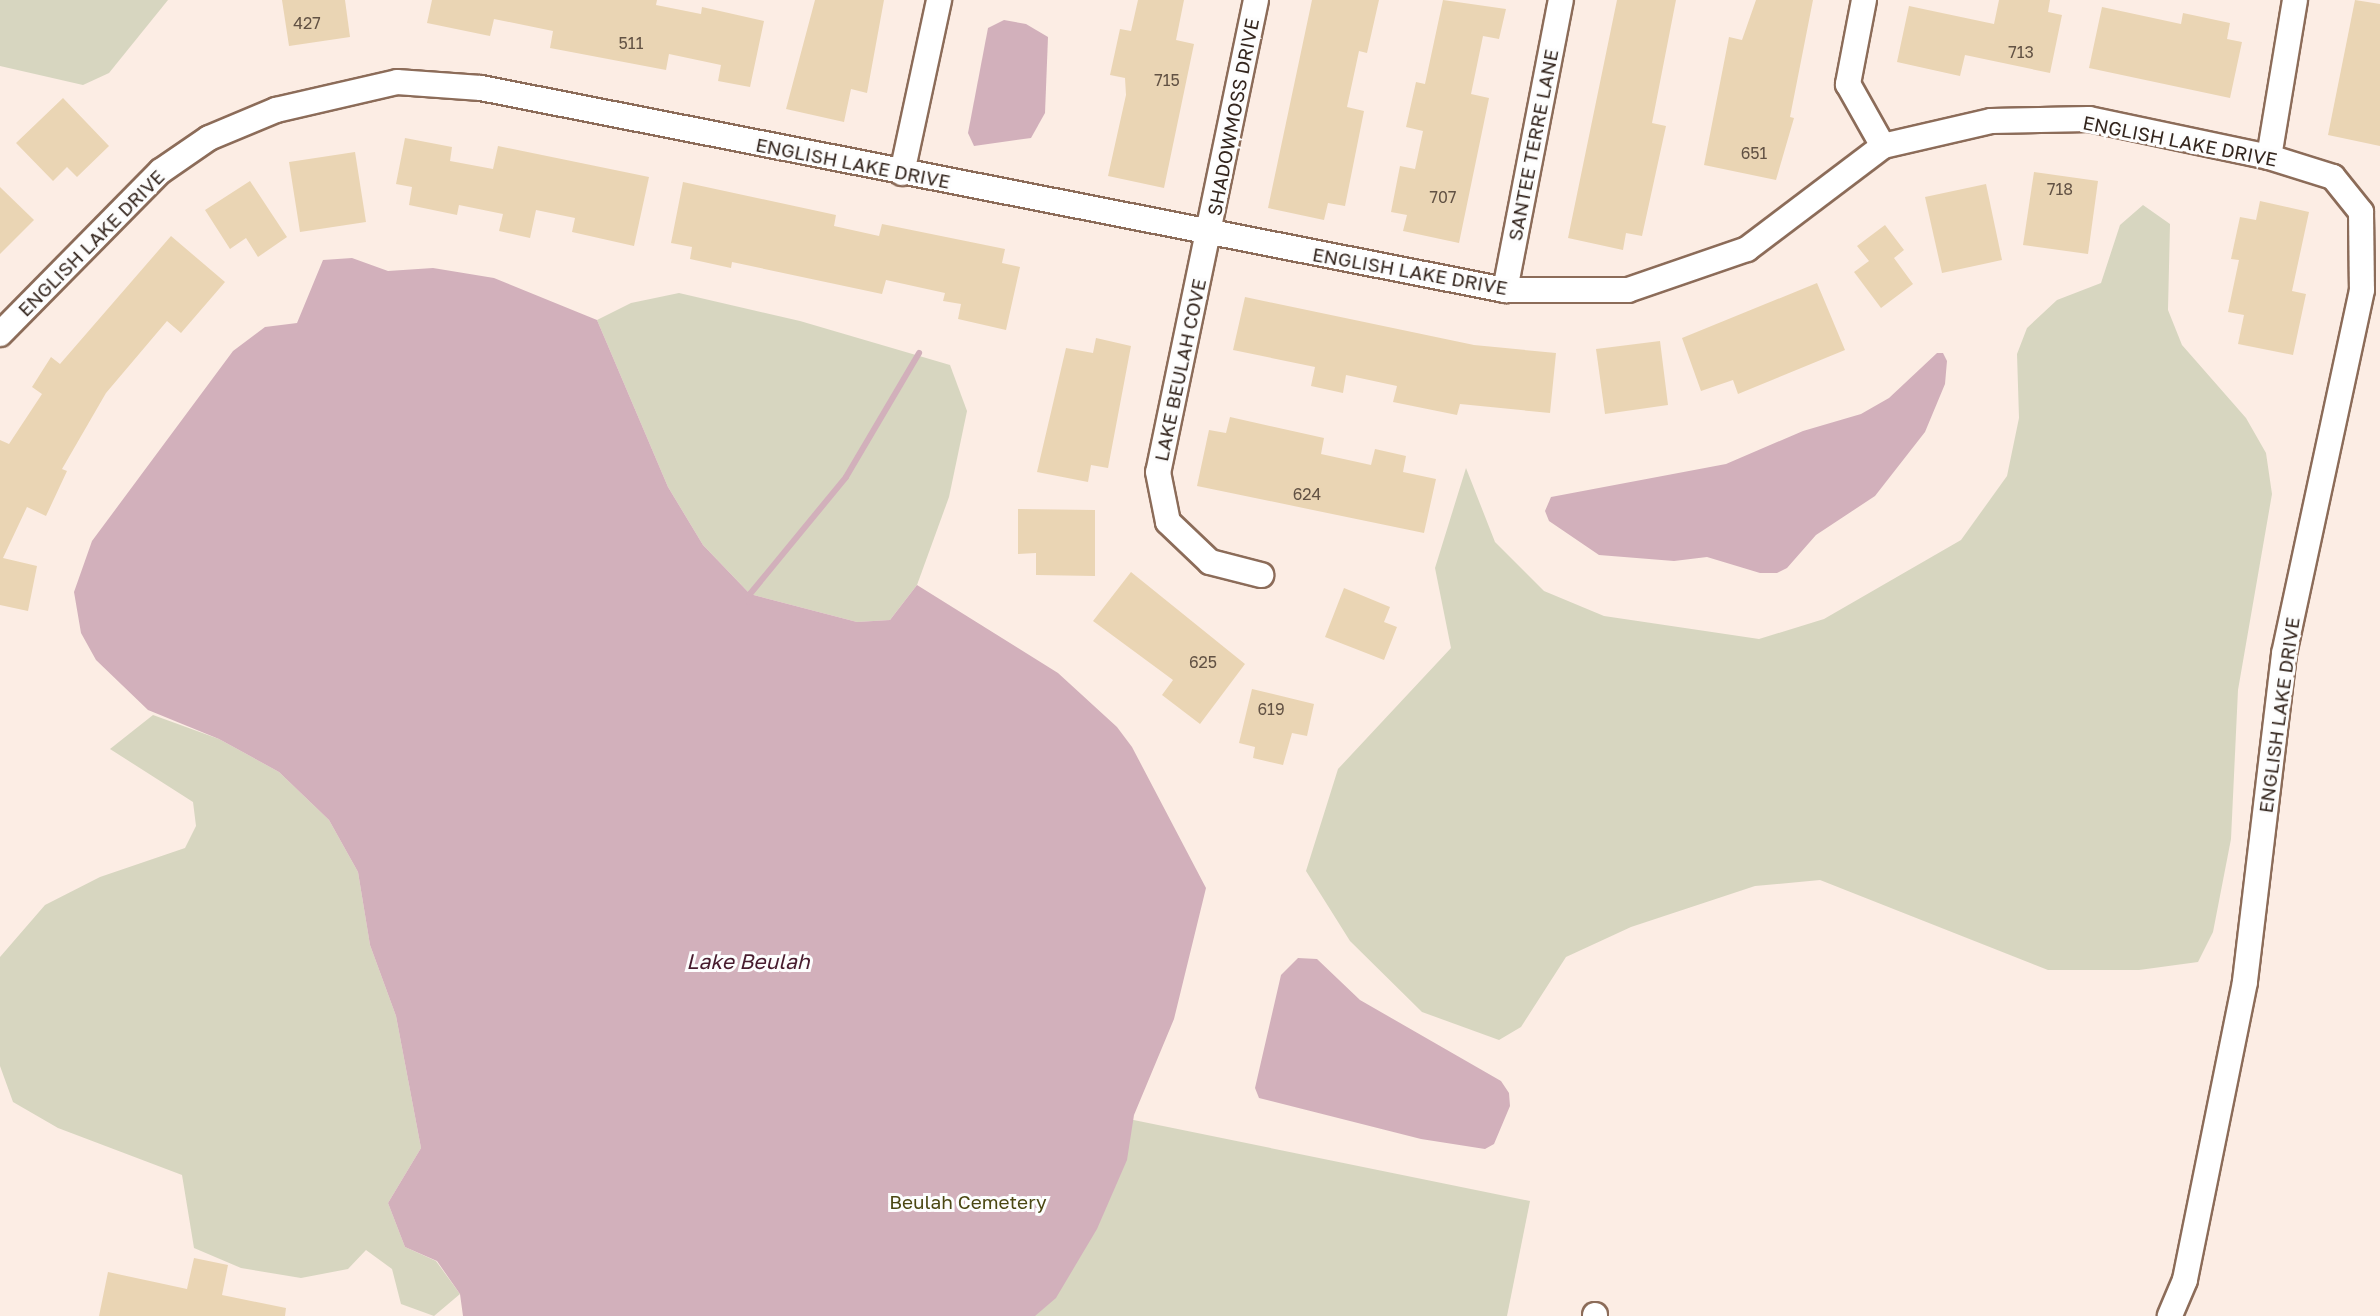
<!DOCTYPE html>
<style>
body{margin:0}
#map{position:relative;width:2380px;height:1316px;overflow:hidden;background:#fcede4;font-family:"Golos Text",sans-serif}
div>[style]{position:absolute}
.green>*{inset:0;background:#d7d6c0}
.water>*{inset:0;background:#d2b0bb}
.stream>*{height:6px;margin:-3px;padding:0 3px;transform-origin:3px;border-radius:3px;background:#d2b0bb}
.building>*{inset:0;background:#ead5b4}
.roads{filter:drop-shadow(2px 0 #8c6c59) drop-shadow(-2px 0 #8c6c59) drop-shadow(0 2px #8c6c59) drop-shadow(0 -2px #8c6c59)}
.minor>*{height:24px;margin:-12px;padding:0 12px;transform-origin:12px;border-radius:12px;background:#fff}
span{translate:-50% -50%;white-space:nowrap;text-align:center;line-height:1.15;-webkit-text-stroke:6px #fdfdfd;paint-order:stroke}
.number-label{font-size:16px;color:#625244}
.number-label span{-webkit-text-stroke-width:0}
.street-label{font-size:19px;color:#34261e}
.park-label{font-size:19px;color:#4b4712}
.water-label{font-size:21px;color:#481c2e;font-style:italic}
</style>
<div id="map">
<div class="green">
<i style="clip-path:polygon(0 0,168px 0,109px 73px,83px 85px,0 66px)"></i>
<i style="clip-path:polygon(2143px 205px,2170px 224px,2168px 310px,2182px 345px,2246px 418px,2266px 453px,2272px 494px,2238px 690px,2231px 839px,2213px 932px,2198px 962px,2139px 970px,2048px 970px,1820px 880px,1755px 886px,1631px 927px,1566px 957px,1521px 1027px,1499px 1040px,1422px 1012px,1350px 941px,1306px 871px,1338px 769px,1451px 648px,1435px 568px,1466px 468px,1495px 542px,1544px 591px,1604px 616px,1759px 639px,1824px 619px,1961px 540px,2007px 476px,2019px 418px,2017px 354px,2027px 328px,2057px 300px,2101px 283px,2120px 225px)"></i>
<i style="clip-path:polygon(679px 293px,800px 321px,950px 365px,967px 411px,949px 497px,917px 585px,890px 620px,857px 622px,750px 594px,703px 545px,668px 487px,597px 320px,631px 303px)"></i>
<i style="clip-path:polygon(153px 715px,219px 739px,279px 772px,329px 820px,358px 872px,370px 945px,396px 1016px,421px 1148px,388px 1203px,405px 1247px,436px 1261px,460px 1294px,434px 1316px,401px 1304px,392px 1269px,366px 1250px,348px 1269px,301px 1278px,241px 1268px,194px 1248px,182px 1175px,58px 1128px,13px 1102px,0 1066px,0 957px,45px 905px,100px 877px,185px 848px,196px 826px,193px 802px,110px 749px)"></i>
<i style="clip-path:polygon(879px 1068px,1530px 1201px,1507px 1316px,829px 1316px)"></i>
</div>
<div class="water">
<i style="clip-path:polygon(1004px 20px,1026px 24px,1048px 37px,1045px 113px,1031px 138px,974px 146px,968px 133px,988px 28px)"></i>
<i style="clip-path:polygon(352px 258px,388px 271px,433px 268px,494px 278px,597px 320px,668px 487px,703px 545px,750px 594px,857px 622px,890px 620px,917px 585px,1058px 673px,1117px 727px,1132px 747px,1206px 888px,1174px 1019px,1134px 1115px,1127px 1160px,1097px 1229px,1056px 1298px,1035px 1316px,463px 1316px,460px 1294px,437px 1261px,405px 1247px,388px 1203px,421px 1148px,396px 1016px,370px 945px,358px 872px,329px 820px,279px 772px,219px 739px,148px 710px,96px 660px,81px 633px,74px 592px,92px 541px,233px 351px,265px 327px,297px 323px,323px 260px)"></i>
<i style="clip-path:polygon(1937px 353px,1943px 353px,1947px 361px,1945px 384px,1925px 432px,1875px 496px,1816px 535px,1787px 568px,1777px 573px,1760px 573px,1707px 557px,1674px 561px,1599px 555px,1549px 521px,1545px 511px,1551px 497px,1726px 464px,1803px 431px,1861px 414px,1889px 398px)"></i>
<i style="clip-path:polygon(1298px 958px,1317px 959px,1360px 1000px,1501px 1081px,1509px 1093px,1510px 1106px,1494px 1144px,1485px 1149px,1421px 1139px,1259px 1098px,1255px 1088px,1281px 975px)"></i>
</div>
<div class="stream">
<i style="left:749px;top:602px;width:8px;rotate:-83deg"></i>
<i style="left:750px;top:594px;width:151px;rotate:-50.6deg"></i>
<i style="left:846px;top:477px;width:144px;rotate:-59.5deg"></i>
</div>
<div class="building">
<i style="clip-path:polygon(282px 0,345px 0,350px 37px,289px 46px)"></i>
<i style="clip-path:polygon(432px 0,657px 0,656px 5px,701px 14px,702px 7px,764px 21px,750px 87px,718px 81px,721px 65px,669px 54px,666px 70px,550px 48px,553px 31px,494px 19px,490px 36px,427px 23px)"></i>
<i style="clip-path:polygon(815px 0,884px 0,867px 93px,851px 89px,844px 122px,786px 109px)"></i>
<i style="clip-path:polygon(1138px 0,1184px 0,1176px 40px,1194px 44px,1164px 188px,1108px 176px,1126px 95px,1125px 78px,1110px 75px,1120px 29px,1131px 31px)"></i>
<i style="clip-path:polygon(1312px 0,1379px 0,1367px 53px,1359px 51px,1347px 107px,1364px 111px,1345px 206px,1328px 203px,1324px 220px,1268px 208px)"></i>
<i style="clip-path:polygon(1443px 0,1506px 9px,1499px 39px,1483px 36px,1471px 94px,1489px 98px,1459px 243px,1403px 231px,1407px 215px,1391px 212px,1400px 166px,1415px 169px,1423px 131px,1406px 127px,1416px 82px,1425px 84px)"></i>
<i style="clip-path:polygon(1617px 0,1676px 0,1652px 123px,1666px 126px,1642px 236px,1626px 233px,1623px 250px,1568px 238px)"></i>
<i style="clip-path:polygon(1756px 0,1813px 0,1790px 117px,1794px 118px,1776px 180px,1704px 165px,1729px 37px,1742px 40px)"></i>
<i style="clip-path:polygon(1999px 0,2050px 0,2048px 12px,2062px 15px,2050px 73px,1965px 55px,1960px 76px,1897px 62px,1909px 6px,1994px 24px)"></i>
<i style="clip-path:polygon(2355px 0,2380px 4px,2380px 146px,2328px 135px)"></i>
<i style="clip-path:polygon(2102px 7px,2181px 24px,2183px 13px,2230px 23px,2227px 39px,2242px 42px,2230px 98px,2089px 68px)"></i>
<i style="clip-path:polygon(63px 98px,109px 146px,77px 177px,67px 167px,53px 181px,16px 143px)"></i>
<i style="clip-path:polygon(405px 138px,452px 147px,450px 161px,493px 169px,498px 146px,649px 177px,634px 246px,572px 232px,575px 218px,536px 210px,530px 238px,499px 231px,503px 214px,459px 205px,457px 215px,409px 205px,412px 187px,396px 184px)"></i>
<i style="clip-path:polygon(355px 152px,366px 222px,300px 232px,289px 162px)"></i>
<i style="clip-path:polygon(2034px 172px,2098px 181px,2088px 254px,2023px 245px)"></i>
<i style="clip-path:polygon(250px 181px,287px 237px,258px 257px,246px 238px,230px 249px,205px 210px)"></i>
<i style="clip-path:polygon(683px 182px,836px 215px,834px 226px,879px 236px,882px 224px,1005px 249px,1002px 263px,1020px 267px,1006px 330px,958px 319px,961px 304px,943px 301px,945px 293px,886px 280px,882px 294px,732px 262px,731px 268px,690px 259px,692px 247px,671px 243px)"></i>
<i style="clip-path:polygon(1986px 184px,2002px 260px,1942px 273px,1925px 197px)"></i>
<i style="clip-path:polygon(0 187px,34px 220px,0 254px)"></i>
<i style="clip-path:polygon(2260px 201px,2309px 212px,2292px 291px,2306px 294px,2293px 355px,2238px 344px,2244px 315px,2228px 312px,2239px 260px,2231px 259px,2240px 217px,2256px 220px)"></i>
<i style="clip-path:polygon(1885px 225px,1904px 250px,1894px 258px,1913px 284px,1881px 308px,1854px 272px,1869px 261px,1857px 246px)"></i>
<i style="clip-path:polygon(171px 236px,225px 282px,181px 333px,167px 321px,106px 393px,62px 469px,67px 471px,46px 516px,27px 507px,3px 558px,37px 566px,28px 611px,0 605px,0 440px,9px 444px,42px 394px,32px 387px,51px 357px,60px 364px)"></i>
<i style="clip-path:polygon(1817px 283px,1845px 350px,1738px 394px,1733px 380px,1701px 391px,1682px 338px)"></i>
<i style="clip-path:polygon(1245px 297px,1474px 345px,1556px 353px,1550px 413px,1460px 404px,1457px 415px,1393px 402px,1397px 386px,1346px 375px,1343px 393px,1311px 386px,1315px 367px,1233px 350px)"></i>
<i style="clip-path:polygon(1096px 338px,1131px 346px,1108px 468px,1091px 465px,1088px 482px,1037px 472px,1066px 348px,1093px 353px)"></i>
<i style="clip-path:polygon(1660px 341px,1668px 405px,1605px 414px,1596px 349px)"></i>
<i style="clip-path:polygon(1230px 417px,1324px 438px,1321px 454px,1371px 465px,1375px 449px,1406px 456px,1403px 472px,1436px 479px,1424px 533px,1197px 486px,1209px 430px,1226px 433px)"></i>
<i style="clip-path:polygon(1018px 509px,1095px 510px,1095px 576px,1036px 575px,1036px 553px,1018px 554px)"></i>
<i style="clip-path:polygon(1131px 572px,1245px 664px,1200px 724px,1162px 695px,1173px 680px,1093px 621px)"></i>
<i style="clip-path:polygon(1344px 588px,1390px 607px,1384px 622px,1397px 627px,1384px 660px,1325px 637px)"></i>
<i style="clip-path:polygon(1252px 689px,1314px 704px,1307px 736px,1292px 733px,1283px 765px,1253px 758px,1255px 747px,1239px 743px)"></i>
<i style="clip-path:polygon(194px 1258px,228px 1265px,222px 1295px,286px 1308px,285px 1316px,99px 1316px,108px 1272px,187px 1289px)"></i>
</div>
<div class="roads">
<div class="minor">
<i style="left:1256px;top:0;width:482px;rotate:101.7deg"></i>
<i style="left:1158px;top:472px;width:51px;rotate:78.7deg"></i>
<i style="left:1168px;top:522px;width:58px;rotate:43.6deg"></i>
<i style="left:1210px;top:562px;width:53px;rotate:14.3deg"></i>
<i style="left:1864px;top:0;width:86px;rotate:100.8deg"></i>
<i style="left:1848px;top:84px;width:71px;rotate:60.6deg"></i>
<i style="left:2269px;top:157px;width:159px;rotate:-80.6deg"></i>
<i style="left:902px;top:173px;width:177px;rotate:-77.9deg"></i>
<i style="left:1505px;top:290px;width:295px;rotate:-79.1deg"></i>
<i style="left:0;top:334px;width:229px;rotate:-45.4deg"></i>
<i style="left:161px;top:171px;width:58px;rotate:-34.5deg"></i>
<i style="left:209px;top:138px;width:73px;rotate:-22.7deg"></i>
<i style="left:276px;top:110px;width:124px;rotate:-13deg"></i>
<i style="left:397px;top:82px;width:84px;rotate:4.1deg"></i>
<i style="left:481px;top:88px;width:1044px;rotate:11.16deg"></i>
<i style="left:1505px;top:290px;width:123px"></i>
<i style="left:1628px;top:290px;width:126px;rotate:-19deg"></i>
<i style="left:1747px;top:249px;width:171px;rotate:-37.1deg"></i>
<i style="left:1883px;top:146px;width:111px;rotate:-13deg"></i>
<i style="left:1991px;top:121px;width:98px;rotate:-1.2deg"></i>
<i style="left:2089px;top:119px;width:184px;rotate:11.9deg"></i>
<i style="left:2269px;top:157px;width:67px;rotate:17.4deg"></i>
<i style="left:2333px;top:177px;width:45px;rotate:51.3deg"></i>
<i style="left:2361px;top:212px;width:78px;rotate:89.3deg"></i>
<i style="left:2362px;top:290px;width:372px;rotate:102.1deg"></i>
<i style="left:2284px;top:654px;width:330px;rotate:96.8deg"></i>
<i style="left:2245px;top:982px;width:304px;rotate:101.4deg"></i>
<i style="left:2185px;top:1280px;width:39px;rotate:113deg"></i>
<i style="left:1595px;top:1316px;width:1px;rotate:-90deg"></i>
</div>
</div>
<div class="number-label">
<span style="left:307px;top:23px">427</span>
<span style="left:631px;top:43px">511</span>
<span style="left:2021px;top:52px">713</span>
<span style="left:1167px;top:80px">715</span>
<span style="left:1754px;top:153px">651</span>
<span style="left:2060px;top:189px">718</span>
<span style="left:1443px;top:197px">707</span>
<span style="left:1307px;top:494px">624</span>
<span style="left:1203px;top:662px">625</span>
<span style="left:1271px;top:709px">619</span>
</div>
<div class="street-label">
<span style="left:1233px;top:117px;rotate:-79deg">SHADOWMOSS DRIVE</span>
<span style="left:2180px;top:141px;rotate:11deg">ENGLISH LAKE DRIVE</span>
<span style="left:1533px;top:145px;rotate:-79deg">SANTEE TERRE LANE</span>
<span style="left:853px;top:163px;rotate:11deg">ENGLISH LAKE DRIVE</span>
<span style="left:91px;top:243px;rotate:-45deg">ENGLISH LAKE DRIVE</span>
<span style="left:1410px;top:271px;rotate:10deg">ENGLISH LAKE DRIVE</span>
<span style="left:1180px;top:370px;rotate:-78deg">LAKE BEULAH COVE</span>
<span style="left:2279px;top:715px;rotate:-82deg">ENGLISH LAKE DRIVE</span>
</div>
<div class="park-label">
<span style="left:968px;top:1202px">Beulah Cemetery</span>
</div>
<div class="water-label">
<span style="left:748px;top:961px">Lake Beulah</span>
</div>
</div>
